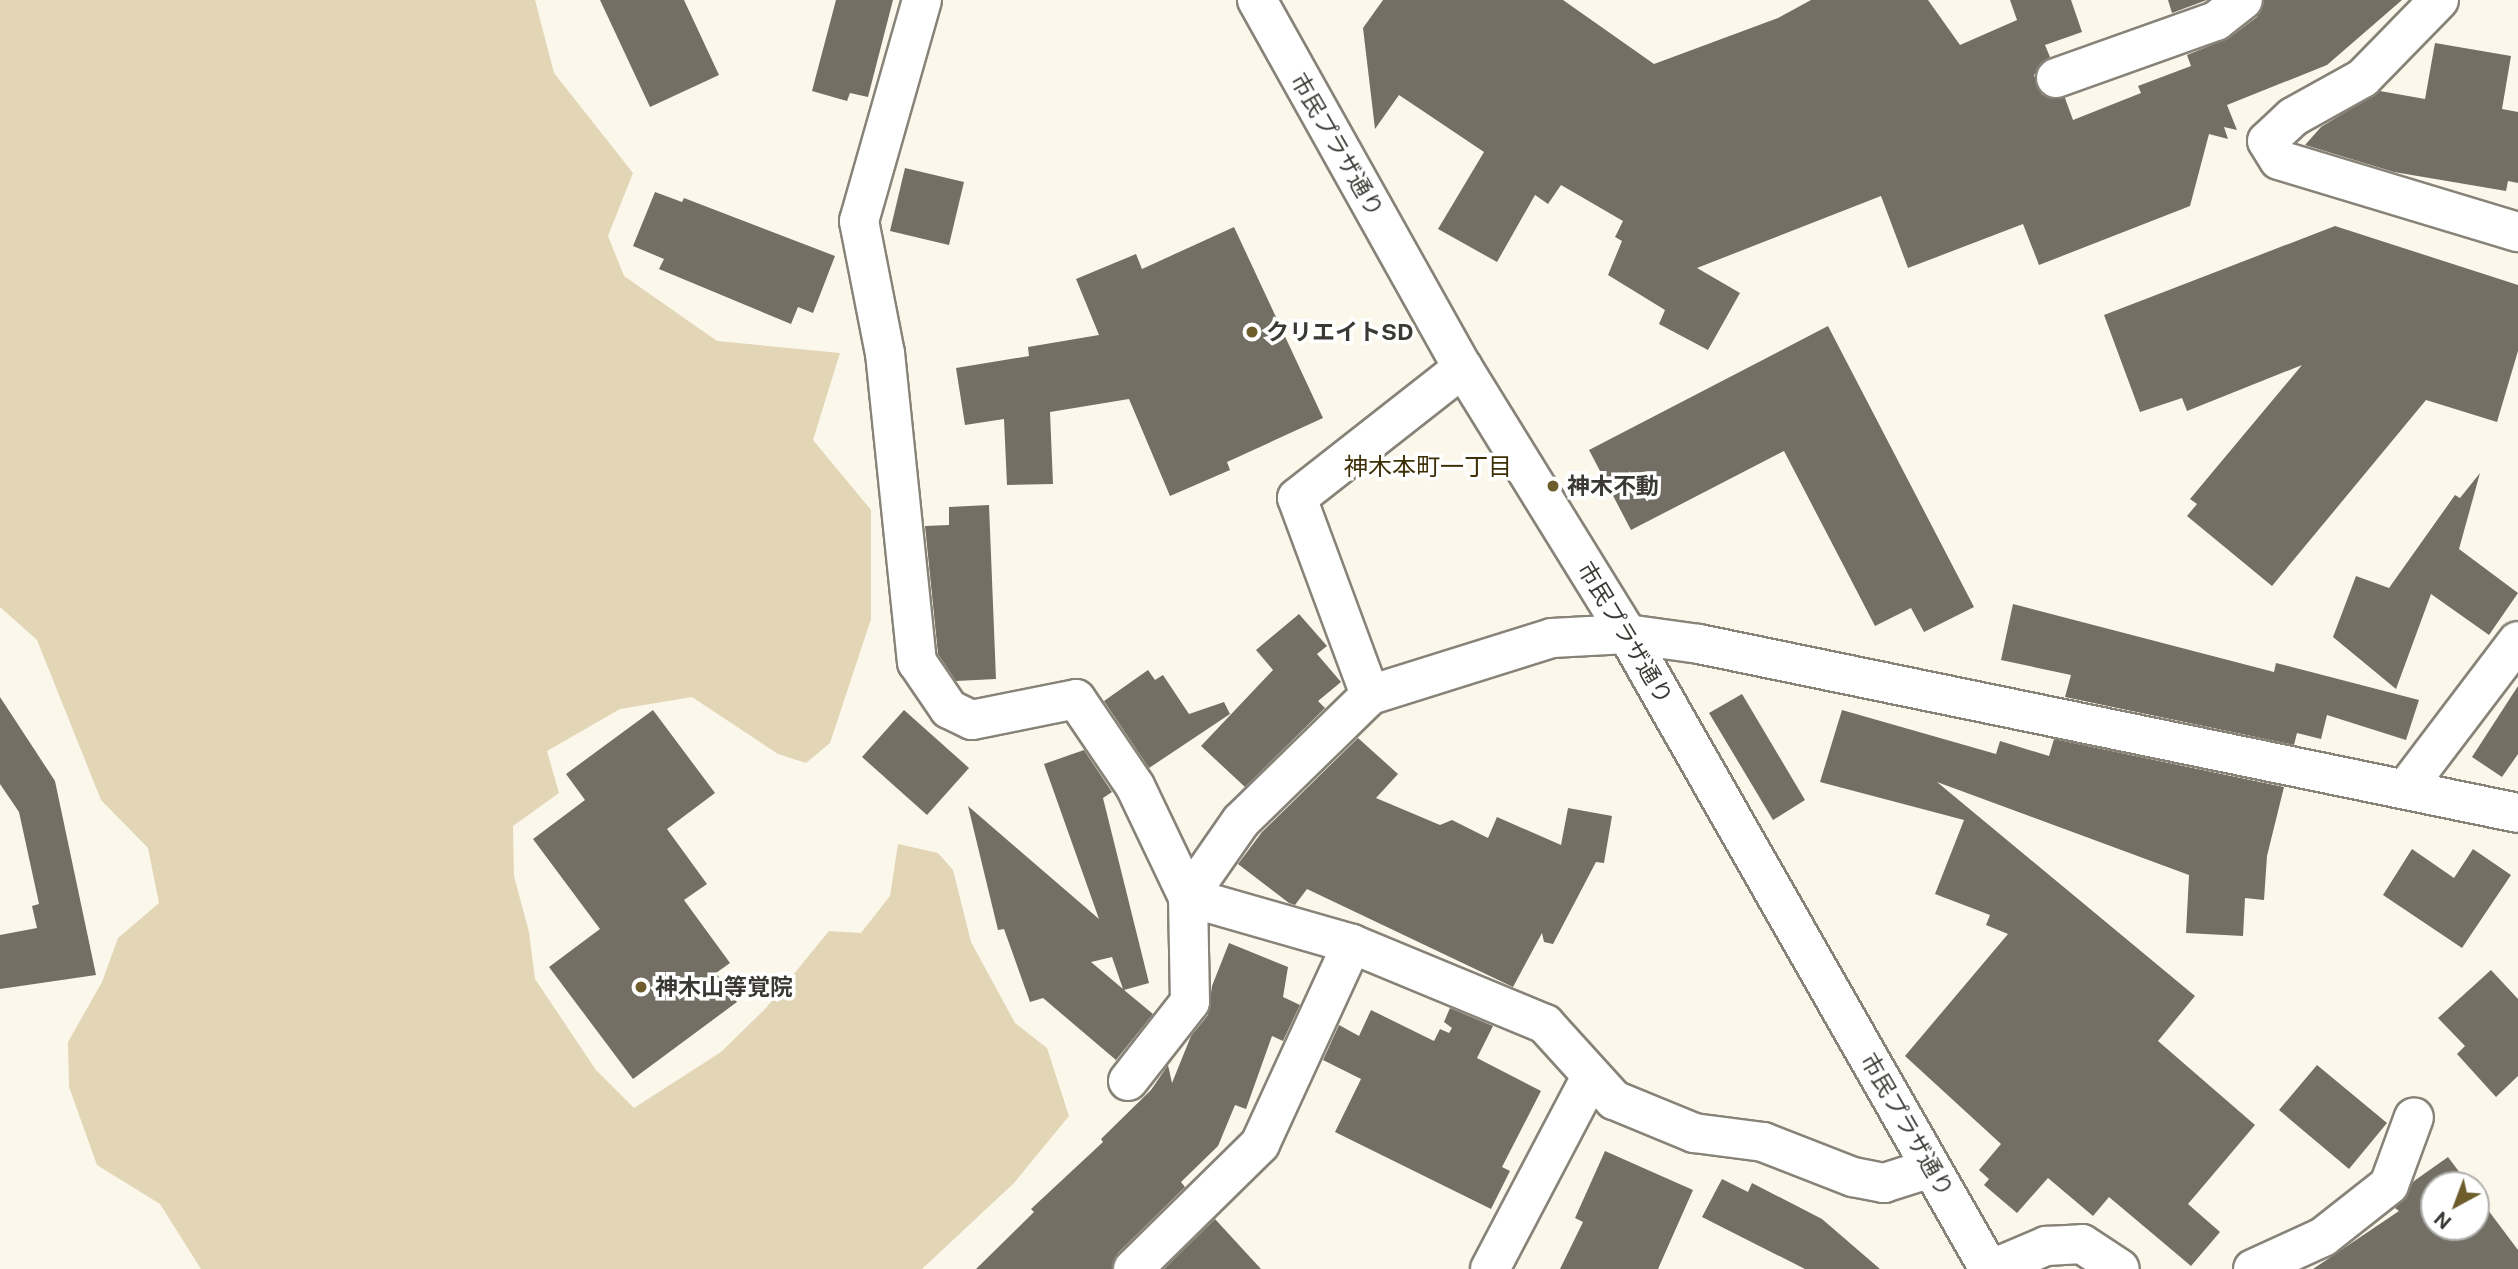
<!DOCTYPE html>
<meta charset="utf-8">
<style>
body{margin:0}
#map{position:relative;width:2518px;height:1269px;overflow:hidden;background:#fbf7eb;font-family:"Public Sans","Noto Sans JP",sans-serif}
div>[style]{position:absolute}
.green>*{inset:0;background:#e2d6b6}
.building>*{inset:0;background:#736f65}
.roads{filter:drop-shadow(2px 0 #878378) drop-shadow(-2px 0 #878378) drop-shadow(0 2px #878378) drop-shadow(0 -2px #878378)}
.minor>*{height:38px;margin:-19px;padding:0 19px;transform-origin:19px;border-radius:19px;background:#fff}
.tertiary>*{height:38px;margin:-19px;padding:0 19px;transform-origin:19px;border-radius:19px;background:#fff}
.dots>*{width:19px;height:19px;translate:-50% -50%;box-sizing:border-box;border:4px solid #fff;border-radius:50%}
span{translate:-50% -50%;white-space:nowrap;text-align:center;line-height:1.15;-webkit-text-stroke:7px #fff;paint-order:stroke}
.street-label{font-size:23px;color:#3b3935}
.poi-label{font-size:23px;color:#3b3935;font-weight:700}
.left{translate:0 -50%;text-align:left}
.neighbourhood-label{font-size:24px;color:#3d3005}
.north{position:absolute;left:2420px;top:1171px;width:70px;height:70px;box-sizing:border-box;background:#fff;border:2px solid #b1b0ae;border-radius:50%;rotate:221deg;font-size:19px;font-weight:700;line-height:28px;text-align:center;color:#3b3935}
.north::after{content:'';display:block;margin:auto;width:24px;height:32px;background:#6e5d2b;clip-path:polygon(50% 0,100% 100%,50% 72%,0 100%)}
</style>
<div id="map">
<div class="green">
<i style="clip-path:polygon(0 0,535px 0,554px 73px,633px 173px,608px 236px,624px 276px,717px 341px,840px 353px,813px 440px,871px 510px,871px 619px,830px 743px,806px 763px,778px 754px,692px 697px,620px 709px,547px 751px,559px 793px,513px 826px,514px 876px,529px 932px,535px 979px,596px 1070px,634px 1108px,721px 1052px,766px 1008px,829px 931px,861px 933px,890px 896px,898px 844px,938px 853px,953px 870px,971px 942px,1015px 1023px,1047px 1048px,1069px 1116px,1014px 1183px,922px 1269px,201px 1269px,160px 1204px,97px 1165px,69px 1087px,68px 1042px,102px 982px,118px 938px,159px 903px,148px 848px,101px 800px,37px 640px,0 607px)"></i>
</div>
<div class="building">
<i style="clip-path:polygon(600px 0,684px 0,719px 75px,650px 107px)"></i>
<i style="clip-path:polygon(836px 0,893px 0,868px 97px,850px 93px,847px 101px,812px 91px)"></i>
<i style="clip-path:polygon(1383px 0,1563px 0,1654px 64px,1778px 18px,1811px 0,1928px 0,1960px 45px,2017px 20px,2010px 0,2071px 0,2082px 32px,2045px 45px,2050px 57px,2034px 75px,2042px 95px,2065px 98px,2073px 120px,2141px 93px,2138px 86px,2191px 66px,2187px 55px,2229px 38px,2257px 17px,2264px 0,2402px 0,2327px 65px,2227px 105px,2237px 130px,2224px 127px,2228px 139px,2209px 134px,2190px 206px,2039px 265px,2023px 224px,1908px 268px,1881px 196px,1697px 268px,1740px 293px,1708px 350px,1659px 324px,1665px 310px,1608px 275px,1622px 241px,1615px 237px,1623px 221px,1561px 185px,1548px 204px,1535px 195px,1497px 262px,1438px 229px,1484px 152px,1399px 95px,1375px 129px,1363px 28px)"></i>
<i style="clip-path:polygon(2168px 0,2207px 0,2172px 13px)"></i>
<i style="clip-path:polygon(2435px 43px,2511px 56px,2502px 109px,2518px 112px,2518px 183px,2508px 181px,2506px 191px,2394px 172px,2305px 145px,2321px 127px,2380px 91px,2425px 99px)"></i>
<i style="clip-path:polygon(905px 168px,964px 182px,949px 245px,890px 231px)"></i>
<i style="clip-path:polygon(655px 192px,682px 202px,684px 198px,835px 256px,813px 313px,798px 307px,791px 324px,659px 269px,664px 259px,633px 246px)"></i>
<i style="clip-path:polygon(2335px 226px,2518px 285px,2518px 351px,2497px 422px,2426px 400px,2272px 586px,2187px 516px,2197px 504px,2190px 499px,2302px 365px,2187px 411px,2182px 398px,2140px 412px,2104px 315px)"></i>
<i style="clip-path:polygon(1234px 227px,1323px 418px,1227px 462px,1230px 470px,1170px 496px,1129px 399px,1050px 412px,1053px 484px,1007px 485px,1004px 419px,965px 425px,956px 368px,1029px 356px,1028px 347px,1099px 335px,1076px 279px,1136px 254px,1142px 269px)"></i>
<i style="clip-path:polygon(1828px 326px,1974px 607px,1924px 632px,1911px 608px,1875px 626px,1784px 451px,1631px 530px,1589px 450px)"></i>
<i style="clip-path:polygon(2480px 473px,2459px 549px,2518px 593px,2489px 635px,2431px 594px,2396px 689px,2333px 637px,2356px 576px,2389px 588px,2455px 495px,2460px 498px)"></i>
<i style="clip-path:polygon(989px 505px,996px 679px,956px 681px,938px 654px,925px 526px,949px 525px,949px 507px)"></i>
<i style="clip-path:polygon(2013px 604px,2274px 672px,2276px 663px,2419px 700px,2406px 740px,2327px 715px,2321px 739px,2297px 733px,2294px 745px,2065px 697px,2071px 675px,2001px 660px)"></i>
<i style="clip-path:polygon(1299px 614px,1327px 646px,1317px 654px,1341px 682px,1318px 701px,1325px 708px,1245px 787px,1201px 746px,1273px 670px,1256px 650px)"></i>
<i style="clip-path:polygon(1148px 670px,1155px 680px,1163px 675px,1189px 714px,1224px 702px,1230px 714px,1149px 768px,1104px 701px)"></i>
<i style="clip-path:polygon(2518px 686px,2518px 754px,2502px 777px,2472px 757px)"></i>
<i style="clip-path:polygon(1742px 694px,1805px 800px,1773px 820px,1709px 713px)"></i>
<i style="clip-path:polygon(0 697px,55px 781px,96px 975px,0 989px,0 935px,37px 928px,32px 906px,39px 904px,19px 812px,0 784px)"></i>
<i style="clip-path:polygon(653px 710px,715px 793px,667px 829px,707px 884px,684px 900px,730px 963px,716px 973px,737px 1002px,633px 1079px,549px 967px,600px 929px,533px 839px,585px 800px,566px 774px)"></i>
<i style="clip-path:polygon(904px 710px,969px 768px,927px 815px,862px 757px)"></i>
<i style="clip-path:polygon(1842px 710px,1996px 754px,2000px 741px,2049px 756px,2054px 739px,2284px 787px,2267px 856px,2264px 900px,2245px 898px,2243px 936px,2186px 933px,2189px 875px,1937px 782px,2195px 996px,2158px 1041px,2255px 1125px,2188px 1204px,2220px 1232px,2191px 1266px,2109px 1197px,2093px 1216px,2048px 1178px,2017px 1213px,1984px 1185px,1989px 1179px,1979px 1170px,2001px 1144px,1905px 1056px,2008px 934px,1986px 925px,1990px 915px,1935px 894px,1964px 820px,1820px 782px)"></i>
<i style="clip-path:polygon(1358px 738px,1398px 774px,1376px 798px,1440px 825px,1452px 820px,1488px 838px,1497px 817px,1561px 845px,1568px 808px,1612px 816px,1604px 863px,1596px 862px,1553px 944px,1544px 942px,1542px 933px,1513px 987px,1307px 889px,1295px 905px,1289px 903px,1238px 864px,1262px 832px)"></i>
<i style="clip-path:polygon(evenodd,1084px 750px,1112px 792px,1103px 798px,1149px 983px,1124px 990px,1153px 1014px,1116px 1060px,1043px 998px,1030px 1002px,1004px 929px,998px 930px,968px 806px,1099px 919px,1044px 764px,1084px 750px,1112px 957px,1123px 989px,1091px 962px,1112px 957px)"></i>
<i style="clip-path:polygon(2412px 849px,2454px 878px,2473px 849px,2511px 875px,2462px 948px,2383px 895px)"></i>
<i style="clip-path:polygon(1229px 943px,1288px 967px,1283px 997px,1300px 1005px,1283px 1041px,1272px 1036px,1246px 1109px,1235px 1105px,1218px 1146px,1181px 1182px,1185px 1187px,1118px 1253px,1112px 1269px,976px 1269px,1034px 1212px,1031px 1209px,1103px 1142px,1101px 1139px,1151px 1090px,1168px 1065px,1172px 1083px,1191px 1036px,1208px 1015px,1212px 986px)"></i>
<i style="clip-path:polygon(2491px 970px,2518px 999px,2518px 1076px,2496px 1097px,2457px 1054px,2465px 1046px,2438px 1018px)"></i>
<i style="clip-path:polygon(1450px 1008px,1493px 1026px,1477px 1058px,1541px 1091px,1502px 1167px,1510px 1171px,1491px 1209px,1335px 1132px,1361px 1079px,1323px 1060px,1339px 1025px,1359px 1036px,1371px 1010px,1434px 1041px,1440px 1029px,1449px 1033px,1452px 1028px,1444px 1022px)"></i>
<i style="clip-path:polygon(2317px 1065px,2387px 1123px,2349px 1169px,2279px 1110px)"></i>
<i style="clip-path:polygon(1605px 1151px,1693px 1190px,1658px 1269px,1560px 1269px,1583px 1222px,1575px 1218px)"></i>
<i style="clip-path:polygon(2448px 1157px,2469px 1185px,2434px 1185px,2434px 1227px,2476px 1227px,2476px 1194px,2518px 1250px,2518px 1269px,2313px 1269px,2399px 1211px,2395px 1208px,2414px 1181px)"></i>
<i style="clip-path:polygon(1722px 1179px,1748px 1192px,1752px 1183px,1822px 1219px,1880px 1269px,1805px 1269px,1702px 1217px)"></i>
<i style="clip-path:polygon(1215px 1219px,1261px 1269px,1164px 1269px)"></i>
</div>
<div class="roads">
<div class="minor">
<i style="left:922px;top:0;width:230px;rotate:105.9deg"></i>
<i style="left:859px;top:221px;width:135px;rotate:78.9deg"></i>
<i style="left:885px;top:353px;width:311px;rotate:84.1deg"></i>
<i style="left:917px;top:662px;width:57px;rotate:55.8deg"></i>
<i style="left:949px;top:709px;width:25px;rotate:26deg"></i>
<i style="left:972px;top:720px;width:106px;rotate:-11.4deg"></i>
<i style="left:1076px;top:699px;width:105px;rotate:55.9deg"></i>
<i style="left:1135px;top:786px;width:123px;rotate:64.5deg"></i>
<i style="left:1188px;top:897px;width:171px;rotate:16deg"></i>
<i style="left:1352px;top:944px;width:209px;rotate:22.5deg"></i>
<i style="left:1545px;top:1024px;width:103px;rotate:47.8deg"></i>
<i style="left:1614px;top:1100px;width:87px;rotate:22.4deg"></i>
<i style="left:1694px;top:1133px;width:70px;rotate:7.4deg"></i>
<i style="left:1763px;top:1142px;width:97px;rotate:21.3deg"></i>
<i style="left:1853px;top:1177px;width:32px;rotate:11deg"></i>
<i style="left:1884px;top:1183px;width:49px;rotate:-17.7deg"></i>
<i style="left:2439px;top:0;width:109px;rotate:134.3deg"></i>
<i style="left:2363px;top:78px;width:80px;rotate:150.9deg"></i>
<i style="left:2293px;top:117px;width:35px;rotate:137deg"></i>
<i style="left:2267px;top:141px;width:22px;rotate:58deg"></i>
<i style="left:2279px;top:160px;width:250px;rotate:16.8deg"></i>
<i style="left:2056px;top:78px;width:170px;rotate:-19.6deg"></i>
<i style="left:2216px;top:21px;width:34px;rotate:-38deg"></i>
<i style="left:1370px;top:695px;width:210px;rotate:-110.3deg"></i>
<i style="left:1297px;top:498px;width:211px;rotate:-38.1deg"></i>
<i style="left:2407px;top:787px;width:183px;rotate:-52.8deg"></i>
<i style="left:1128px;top:1081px;width:100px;rotate:-51.9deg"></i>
<i style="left:1190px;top:1002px;width:105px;rotate:-91.1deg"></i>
<i style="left:1188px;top:897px;width:93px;rotate:-55.1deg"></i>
<i style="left:1241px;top:821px;width:180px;rotate:-44.3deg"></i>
<i style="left:1370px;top:695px;width:191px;rotate:-17.4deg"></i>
<i style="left:1552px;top:638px;width:75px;rotate:-3.1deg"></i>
<i style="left:1627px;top:634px;width:73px;rotate:7.9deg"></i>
<i style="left:1699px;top:644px;width:836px;rotate:11.66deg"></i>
<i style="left:1133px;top:1269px;width:178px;rotate:-44.5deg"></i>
<i style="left:1260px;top:1144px;width:220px;rotate:-65.3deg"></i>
<i style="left:1490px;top:1269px;width:217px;rotate:-62.3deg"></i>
<i style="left:1992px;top:1269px;width:59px;rotate:-23.1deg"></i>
<i style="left:2046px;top:1246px;width:36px;rotate:-3deg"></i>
<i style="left:2082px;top:1244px;width:45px;rotate:33.3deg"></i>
<i style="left:2253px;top:1269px;width:77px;rotate:-24.6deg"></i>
<i style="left:2323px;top:1237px;width:84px;rotate:-38.2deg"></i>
<i style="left:2389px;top:1185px;width:72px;rotate:-69.8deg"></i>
</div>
<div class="tertiary">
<i style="left:1257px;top:0;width:422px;rotate:60.8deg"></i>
<i style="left:1463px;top:368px;width:312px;rotate:58.3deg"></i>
<i style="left:1627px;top:634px;width:731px;rotate:60.31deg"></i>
</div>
</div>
<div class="dots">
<i style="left:1252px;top:332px;background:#6e5d2b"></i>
<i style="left:1553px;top:486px;background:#6e5d2b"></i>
<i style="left:641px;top:987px;background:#6e5d2b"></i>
</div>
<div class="street-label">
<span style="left:1337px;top:145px;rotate:60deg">市民プラザ通り</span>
<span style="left:1625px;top:633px;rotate:59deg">市民プラザ通り</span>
<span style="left:1907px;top:1125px;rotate:60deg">市民プラザ通り</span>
</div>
<div class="poi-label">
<span class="left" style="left:1266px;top:332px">クリエイトSD</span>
<span class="left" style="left:1567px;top:486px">神木不動</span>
<span class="left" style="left:655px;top:987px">神木山等覚院</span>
</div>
<div class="neighbourhood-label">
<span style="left:1428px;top:467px">神木本町一丁目</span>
</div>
<div class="north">N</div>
</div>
